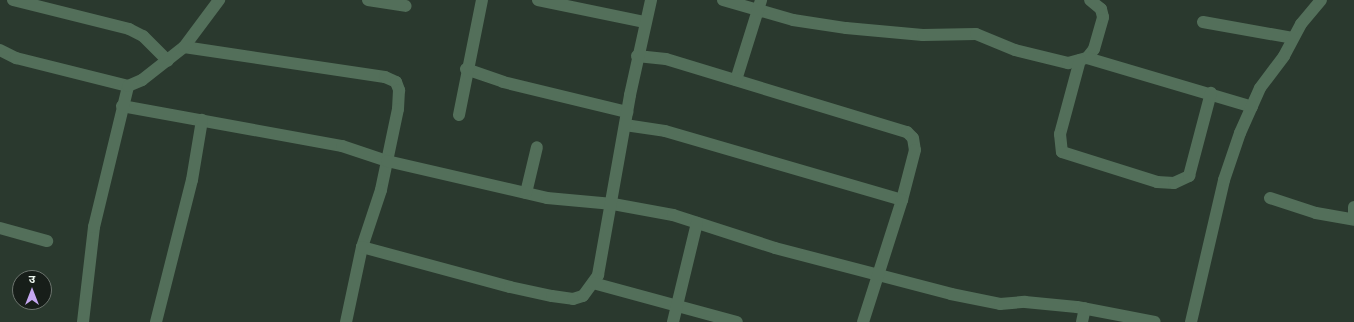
<!DOCTYPE html>
<meta charset="utf-8">
<style>
body{margin:0}
#map{position:relative;width:1354px;height:322px;overflow:hidden;background:#2a392e;font-family:"Times New Roman","Noto Sans Devanagari",serif}
div>[style]{position:absolute}
.street>*{height:12px;margin:-6px;padding:0 6px;transform-origin:6px;border-radius:6px;background:#536f5a}
span{translate:-50% -50%;white-space:nowrap;text-align:center;line-height:1.15;-webkit-text-stroke:4px #171e19;paint-order:stroke}
.north{position:absolute;left:12px;top:270px;width:40px;height:40px;box-sizing:border-box;background:#171e19;border:1px solid #6c746e;border-radius:50%;rotate:0deg;font-size:11px;font-weight:700;line-height:16px;text-align:center;color:#ecf6ee}
.north::after{content:'';display:block;margin:auto;width:14px;height:18px;background:#c5a7f1;clip-path:polygon(50% 0,100% 100%,50% 72%,0 100%)}
</style>
<div id="map">
<div class="street">
<i style="left:13px;top:0;width:120px;rotate:14deg"></i>
<i style="left:129px;top:29px;width:16px;rotate:27deg"></i>
<i style="left:143px;top:36px;width:35px;rotate:45deg"></i>
<i style="left:368px;top:0;width:38px;rotate:9deg"></i>
<i style="left:538px;top:0;width:108px;rotate:11.7deg"></i>
<i style="left:723px;top:0;width:73px;rotate:15.9deg"></i>
<i style="left:793px;top:20px;width:54px;rotate:8.6deg"></i>
<i style="left:846px;top:28px;width:77px;rotate:5.2deg"></i>
<i style="left:923px;top:35px;width:53px;rotate:-1.1deg"></i>
<i style="left:976px;top:34px;width:42px;rotate:22.3deg"></i>
<i style="left:1015px;top:50px;width:55px;rotate:13.8deg"></i>
<i style="left:1068px;top:63px;width:20px;rotate:-15deg"></i>
<i style="left:1087px;top:58px;width:11px;rotate:-52deg"></i>
<i style="left:1094px;top:49px;width:33px;rotate:-74deg"></i>
<i style="left:1103px;top:17px;width:8px;rotate:-104deg"></i>
<i style="left:1101px;top:9px;width:14px;rotate:-141deg"></i>
<i style="left:1203px;top:22px;width:91px;rotate:10.1deg"></i>
<i style="left:184px;top:47px;width:203px;rotate:8.5deg"></i>
<i style="left:385px;top:77px;width:12px;rotate:24deg"></i>
<i style="left:396px;top:82px;width:9px;rotate:69deg"></i>
<i style="left:399px;top:90px;width:19px;rotate:93deg"></i>
<i style="left:398px;top:109px;width:83px;rotate:101.9deg"></i>
<i style="left:381px;top:190px;width:60px;rotate:108.4deg"></i>
<i style="left:362px;top:247px;width:77px;rotate:102deg"></i>
<i style="left:0;top:50px;width:18px;rotate:27deg"></i>
<i style="left:16px;top:58px;width:115px;rotate:14deg"></i>
<i style="left:637px;top:56px;width:29px;rotate:6deg"></i>
<i style="left:666px;top:59px;width:252px;rotate:16.9deg"></i>
<i style="left:907px;top:132px;width:8px;rotate:45deg"></i>
<i style="left:913px;top:138px;width:12px;rotate:81deg"></i>
<i style="left:915px;top:150px;width:52px;rotate:104.6deg"></i>
<i style="left:1087px;top:58px;width:172px;rotate:16.5deg"></i>
<i style="left:1080px;top:60px;width:77px;rotate:105.1deg"></i>
<i style="left:1060px;top:134px;width:18px;rotate:84deg"></i>
<i style="left:1062px;top:152px;width:100px;rotate:17.5deg"></i>
<i style="left:1157px;top:182px;width:17px;rotate:3deg"></i>
<i style="left:1174px;top:183px;width:17px;rotate:-25deg"></i>
<i style="left:1189px;top:176px;width:86px;rotate:-75.2deg"></i>
<i style="left:466px;top:69px;width:39px;rotate:19deg"></i>
<i style="left:503px;top:82px;width:128px;rotate:13.6deg"></i>
<i style="left:736px;top:80px;width:84px;rotate:-72.6deg"></i>
<i style="left:122px;top:106px;width:224px;rotate:10.3deg"></i>
<i style="left:342px;top:146px;width:47px;rotate:18.4deg"></i>
<i style="left:387px;top:161px;width:164px;rotate:13deg"></i>
<i style="left:547px;top:198px;width:66px;rotate:5.2deg"></i>
<i style="left:613px;top:204px;width:61px;rotate:10.4deg"></i>
<i style="left:673px;top:215px;width:107px;rotate:17.9deg"></i>
<i style="left:775px;top:248px;width:182px;rotate:14.6deg"></i>
<i style="left:951px;top:294px;width:50px;rotate:11.5deg"></i>
<i style="left:1000px;top:304px;width:25px;rotate:-5deg"></i>
<i style="left:1025px;top:302px;width:52px;rotate:5.5deg"></i>
<i style="left:1077px;top:307px;width:79px;rotate:10.9deg"></i>
<i style="left:459px;top:115px;width:117px;rotate:-78.7deg"></i>
<i style="left:625px;top:125px;width:40px;rotate:8.5deg"></i>
<i style="left:665px;top:131px;width:247px;rotate:16.2deg"></i>
<i style="left:902px;top:200px;width:128px;rotate:107.7deg"></i>
<i style="left:526px;top:193px;width:47px;rotate:-76.6deg"></i>
<i style="left:1270px;top:198px;width:48px;rotate:18.1deg"></i>
<i style="left:1316px;top:213px;width:39px;rotate:10deg"></i>
<i style="left:1354px;top:207px;width:12px;rotate:90deg"></i>
<i style="left:0;top:228px;width:49px;rotate:15.5deg"></i>
<i style="left:362px;top:247px;width:153px;rotate:15.1deg"></i>
<i style="left:510px;top:287px;width:43px;rotate:12.1deg"></i>
<i style="left:552px;top:296px;width:21px;rotate:8deg"></i>
<i style="left:573px;top:299px;width:10px;rotate:-17deg"></i>
<i style="left:583px;top:296px;width:26px;rotate:-54deg"></i>
<i style="left:598px;top:275px;width:183px;rotate:-79.9deg"></i>
<i style="left:630px;top:95px;width:97px;rotate:-77.5deg"></i>
<i style="left:593px;top:283px;width:149px;rotate:15.2deg"></i>
<i style="left:83px;top:322px;width:96px;rotate:-83.4deg"></i>
<i style="left:94px;top:227px;width:145px;rotate:-76.4deg"></i>
<i style="left:128px;top:86px;width:15px;rotate:-23deg"></i>
<i style="left:142px;top:80px;width:53px;rotate:-38.2deg"></i>
<i style="left:184px;top:47px;width:59px;rotate:-53.3deg"></i>
<i style="left:156px;top:322px;width:146px;rotate:-75.8deg"></i>
<i style="left:192px;top:180px;width:61px;rotate:-80.5deg"></i>
<i style="left:673px;top:322px;width:102px;rotate:-76.4deg"></i>
<i style="left:1082px;top:322px;width:14px;rotate:-78deg"></i>
<i style="left:1191px;top:322px;width:146px;rotate:-76.9deg"></i>
<i style="left:1224px;top:180px;width:50px;rotate:-71.2deg"></i>
<i style="left:1240px;top:133px;width:49px;rotate:-66deg"></i>
<i style="left:1260px;top:88px;width:40px;rotate:-53deg"></i>
<i style="left:1284px;top:56px;width:36px;rotate:-62deg"></i>
<i style="left:1301px;top:24px;width:31px;rotate:-50deg"></i>
</div>
<div class="north">उ</div>
</div>
